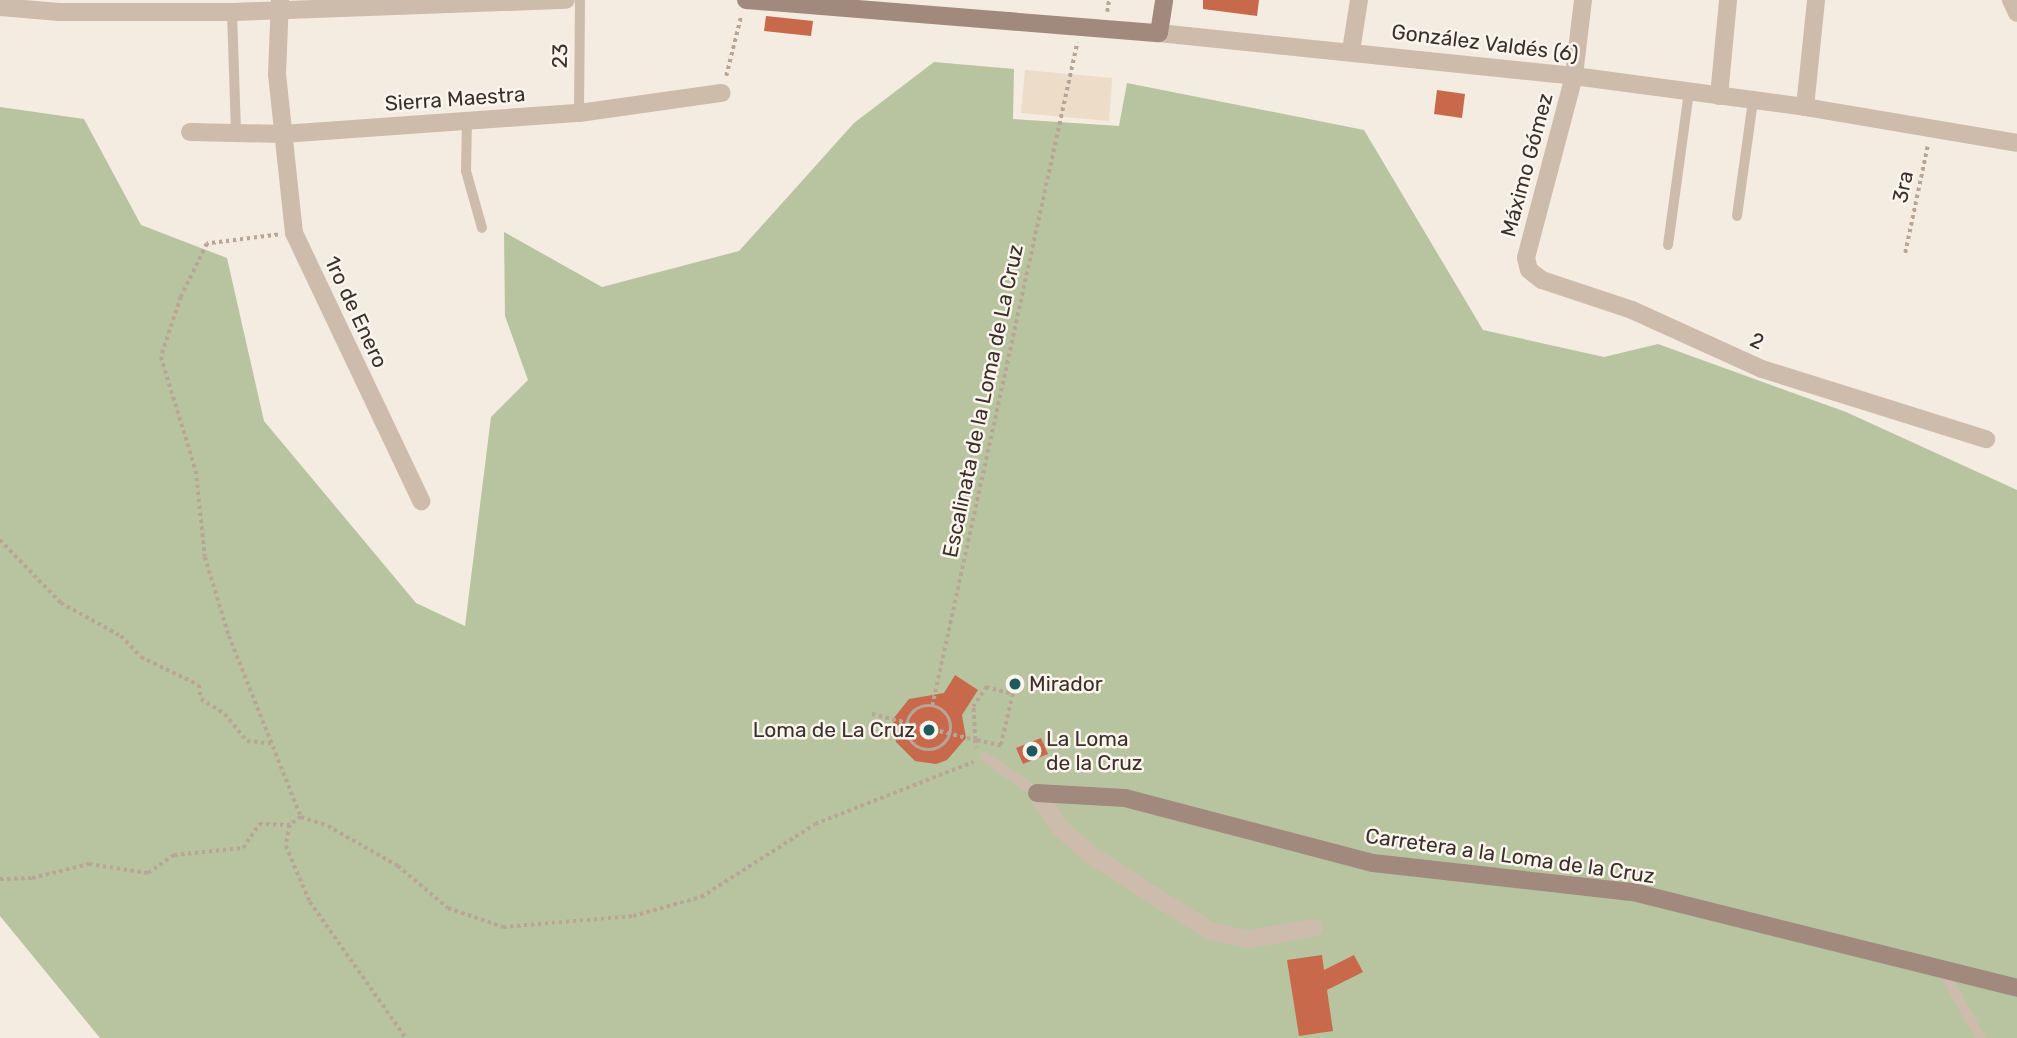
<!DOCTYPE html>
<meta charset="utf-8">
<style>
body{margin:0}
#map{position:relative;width:2017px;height:1038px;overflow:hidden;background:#f4ebe1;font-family:Rubik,sans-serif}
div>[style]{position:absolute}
.green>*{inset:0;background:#b8c4a0}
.plaza>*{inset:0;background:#ecdcc8}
.building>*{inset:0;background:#c8694b}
.path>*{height:3.5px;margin-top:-1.75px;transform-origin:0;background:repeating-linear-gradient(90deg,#b9a596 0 3.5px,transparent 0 7px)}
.path>.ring{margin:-1.75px;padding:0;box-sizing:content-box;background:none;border:3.5px solid #b9a596;border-radius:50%}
.lane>*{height:10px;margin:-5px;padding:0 5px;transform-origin:5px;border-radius:5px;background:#cdbbac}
.street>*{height:18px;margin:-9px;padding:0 9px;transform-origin:9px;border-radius:9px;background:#cdbbac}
.secondary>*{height:18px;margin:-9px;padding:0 9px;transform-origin:9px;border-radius:9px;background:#a18a7d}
.dots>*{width:19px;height:19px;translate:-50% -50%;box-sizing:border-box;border:4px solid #fbf5ee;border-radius:50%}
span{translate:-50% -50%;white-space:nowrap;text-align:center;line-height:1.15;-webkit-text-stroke:5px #fbf5ee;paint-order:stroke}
.street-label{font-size:21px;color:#3b302b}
.poi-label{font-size:21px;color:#3b302b}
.left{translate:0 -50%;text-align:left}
.right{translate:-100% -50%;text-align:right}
</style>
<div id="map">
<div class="green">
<i style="clip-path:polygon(934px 62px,1014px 69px,1013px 119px,1119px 126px,1127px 83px,1364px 130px,1483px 330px,1604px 357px,1658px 344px,1846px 412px,2017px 490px,2017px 1038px,100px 1038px,0 916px,0 107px,84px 119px,141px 225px,227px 258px,264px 421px,416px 603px,465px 626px,491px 417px,528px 380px,505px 316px,504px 232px,602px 287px,739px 251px,854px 123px)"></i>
</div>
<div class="plaza">
<i style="clip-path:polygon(1025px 70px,1112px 78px,1109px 121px,1021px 113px)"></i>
</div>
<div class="building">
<i style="clip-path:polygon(1203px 0,1259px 0,1257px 16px,1203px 9px)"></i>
<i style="clip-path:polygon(766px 16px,813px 21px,811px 36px,764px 31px)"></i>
<i style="clip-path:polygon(1437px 90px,1465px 94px,1462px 118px,1434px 114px)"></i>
<i style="clip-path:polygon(955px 675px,978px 690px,962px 715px,966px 738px,947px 760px,936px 764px,915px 761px,896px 742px,893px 719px,909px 699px,944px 693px)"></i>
<i style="clip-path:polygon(1041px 738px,1048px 754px,1023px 764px,1016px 748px)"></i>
<i style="clip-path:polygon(1322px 955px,1324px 970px,1354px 955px,1363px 972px,1327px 990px,1333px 1031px,1299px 1036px,1287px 960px)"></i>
</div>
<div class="path">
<i style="left:1107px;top:12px;width:12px;rotate:-81deg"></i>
<i style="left:726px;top:76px;width:62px;rotate:-76deg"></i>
<i style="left:278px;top:235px;width:72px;rotate:172.8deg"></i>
<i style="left:207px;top:244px;width:59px;rotate:116.1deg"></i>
<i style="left:181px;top:297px;width:63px;rotate:108.4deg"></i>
<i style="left:161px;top:357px;width:119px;rotate:72.9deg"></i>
<i style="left:196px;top:471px;width:86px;rotate:84deg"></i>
<i style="left:205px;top:557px;width:83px;rotate:73.1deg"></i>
<i style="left:229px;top:636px;width:195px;rotate:68.3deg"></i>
<i style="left:301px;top:817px;width:28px;rotate:18deg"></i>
<i style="left:328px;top:826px;width:81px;rotate:29.7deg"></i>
<i style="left:398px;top:866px;width:65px;rotate:40deg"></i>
<i style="left:448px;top:908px;width:58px;rotate:19.1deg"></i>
<i style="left:503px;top:927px;width:130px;rotate:-4.8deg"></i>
<i style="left:633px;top:916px;width:71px;rotate:-15.6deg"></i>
<i style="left:701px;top:897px;width:135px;rotate:-32.6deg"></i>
<i style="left:815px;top:824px;width:170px;rotate:-21.4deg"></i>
<i style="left:1905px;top:253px;width:111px;rotate:-78.1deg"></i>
<i style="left:0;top:540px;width:88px;rotate:45.9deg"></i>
<i style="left:61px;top:603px;width:68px;rotate:28.8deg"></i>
<i style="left:121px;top:636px;width:29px;rotate:46deg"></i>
<i style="left:141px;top:657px;width:64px;rotate:25.8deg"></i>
<i style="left:199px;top:685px;width:14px;rotate:82deg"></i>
<i style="left:201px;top:699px;width:28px;rotate:32deg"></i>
<i style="left:225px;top:714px;width:35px;rotate:51deg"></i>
<i style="left:247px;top:741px;width:27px;rotate:6deg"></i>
<i style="left:1013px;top:694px;width:53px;rotate:103deg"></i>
<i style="left:1001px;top:746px;width:27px;rotate:-167deg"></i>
<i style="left:975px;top:740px;width:33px;rotate:-93deg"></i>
<i style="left:973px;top:707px;width:24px;rotate:-57deg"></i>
<i style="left:986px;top:687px;width:28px;rotate:15deg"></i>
<i style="left:1013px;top:694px;width:10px;rotate:-79deg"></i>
<i class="ring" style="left:907px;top:706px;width:40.5px;height:40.5px"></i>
<i style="left:932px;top:706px;width:679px;rotate:-77.66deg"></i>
<i style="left:872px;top:714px;width:106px;rotate:14.2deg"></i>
<i style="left:975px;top:740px;width:8px;rotate:76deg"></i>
<i style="left:301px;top:817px;width:14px;rotate:144deg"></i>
<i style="left:290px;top:825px;width:21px;rotate:101deg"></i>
<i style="left:286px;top:846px;width:61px;rotate:66.8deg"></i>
<i style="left:310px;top:902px;width:166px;rotate:54.8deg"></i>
<i style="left:0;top:879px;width:32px;rotate:-2deg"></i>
<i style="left:32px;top:878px;width:59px;rotate:-13.8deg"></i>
<i style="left:89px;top:864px;width:60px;rotate:8.7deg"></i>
<i style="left:148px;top:873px;width:32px;rotate:-35deg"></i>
<i style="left:174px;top:855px;width:69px;rotate:-5.8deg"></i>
<i style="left:243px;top:848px;width:29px;rotate:-56deg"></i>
<i style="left:259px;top:824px;width:31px;rotate:2deg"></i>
</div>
<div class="lane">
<i style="left:232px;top:12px;width:123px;rotate:88.1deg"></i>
<i style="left:579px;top:113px;width:113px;rotate:-89.5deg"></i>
<i style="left:467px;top:120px;width:51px;rotate:91.1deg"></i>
<i style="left:466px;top:171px;width:59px;rotate:74.3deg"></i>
<i style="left:1737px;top:216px;width:117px;rotate:-82.1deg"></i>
<i style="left:1668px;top:245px;width:155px;rotate:-82.2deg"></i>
<i style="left:985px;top:757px;width:63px;rotate:34.7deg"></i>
<i style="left:1942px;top:970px;width:78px;rotate:60.2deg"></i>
</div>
<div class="street">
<i style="left:280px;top:0;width:74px;rotate:92.3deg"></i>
<i style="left:277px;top:74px;width:160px;rotate:83.9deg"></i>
<i style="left:294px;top:233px;width:297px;rotate:64.6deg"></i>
<i style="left:1583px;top:0;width:77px;rotate:96.8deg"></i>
<i style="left:1574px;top:76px;width:188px;rotate:104.8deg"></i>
<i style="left:1526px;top:258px;width:12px;rotate:76deg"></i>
<i style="left:1529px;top:270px;width:16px;rotate:38deg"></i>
<i style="left:1542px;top:280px;width:95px;rotate:18.4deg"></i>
<i style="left:1632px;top:310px;width:143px;rotate:24.4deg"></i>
<i style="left:1762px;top:369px;width:235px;rotate:17.4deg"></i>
<i style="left:2011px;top:0;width:14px;rotate:65deg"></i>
<i style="left:0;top:7px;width:59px;rotate:4.8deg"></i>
<i style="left:59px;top:12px;width:173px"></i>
<i style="left:232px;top:12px;width:334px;rotate:-2.1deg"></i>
<i style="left:1159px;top:33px;width:417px;rotate:5.9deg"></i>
<i style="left:1574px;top:76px;width:233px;rotate:7.6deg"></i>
<i style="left:1805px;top:107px;width:215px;rotate:9.6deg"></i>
<i style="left:1351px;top:51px;width:52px;rotate:-81.1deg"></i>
<i style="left:1719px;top:96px;width:96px;rotate:-84.6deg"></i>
<i style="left:1805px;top:107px;width:108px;rotate:-84.1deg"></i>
<i style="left:190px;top:132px;width:93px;rotate:1.2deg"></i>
<i style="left:283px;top:134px;width:297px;rotate:-4.1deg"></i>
<i style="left:579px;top:113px;width:144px;rotate:-8deg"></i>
<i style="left:1037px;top:793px;width:40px;rotate:57.1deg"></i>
<i style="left:1059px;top:827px;width:40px;rotate:42deg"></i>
<i style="left:1089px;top:854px;width:143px;rotate:32.5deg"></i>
<i style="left:1210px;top:931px;width:40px;rotate:12deg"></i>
<i style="left:1249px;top:939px;width:65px;rotate:-9.8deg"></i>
</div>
<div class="secondary">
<i style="left:746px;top:0;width:414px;rotate:4.6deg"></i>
<i style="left:1159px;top:33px;width:33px;rotate:-81deg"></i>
<i style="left:1037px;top:793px;width:88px;rotate:3.3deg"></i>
<i style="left:1125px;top:798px;width:256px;rotate:14.7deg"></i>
<i style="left:1373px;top:863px;width:262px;rotate:6.4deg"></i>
<i style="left:1633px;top:892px;width:396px;rotate:14deg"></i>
</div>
<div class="dots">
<i style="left:1015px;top:684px;background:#1f5a5e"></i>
<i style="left:929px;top:730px;background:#1f5a5e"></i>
<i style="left:1032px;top:751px;background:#1f5a5e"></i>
</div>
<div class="street-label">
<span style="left:1485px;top:43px;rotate:7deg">González Valdés (6)</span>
<span style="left:560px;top:56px;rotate:-89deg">23</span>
<span style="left:455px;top:99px;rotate:-4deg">Sierra Maestra</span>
<span style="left:1527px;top:165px;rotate:-75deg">Máximo Gómez</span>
<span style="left:1903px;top:187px;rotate:-78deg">3ra</span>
<span style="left:356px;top:312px;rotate:65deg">1ro de Enero</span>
<span style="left:1757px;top:341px;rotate:25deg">2</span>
<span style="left:983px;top:401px;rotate:-78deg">Escalinata de la Loma de La Cruz</span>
<span style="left:1510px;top:856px;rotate:8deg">Carretera a la Loma de la Cruz</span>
</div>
<div class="poi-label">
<span class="left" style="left:1029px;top:684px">Mirador</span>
<span class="right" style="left:915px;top:730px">Loma de La Cruz</span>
<span class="left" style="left:1046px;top:751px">La Loma<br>de la Cruz</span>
</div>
</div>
